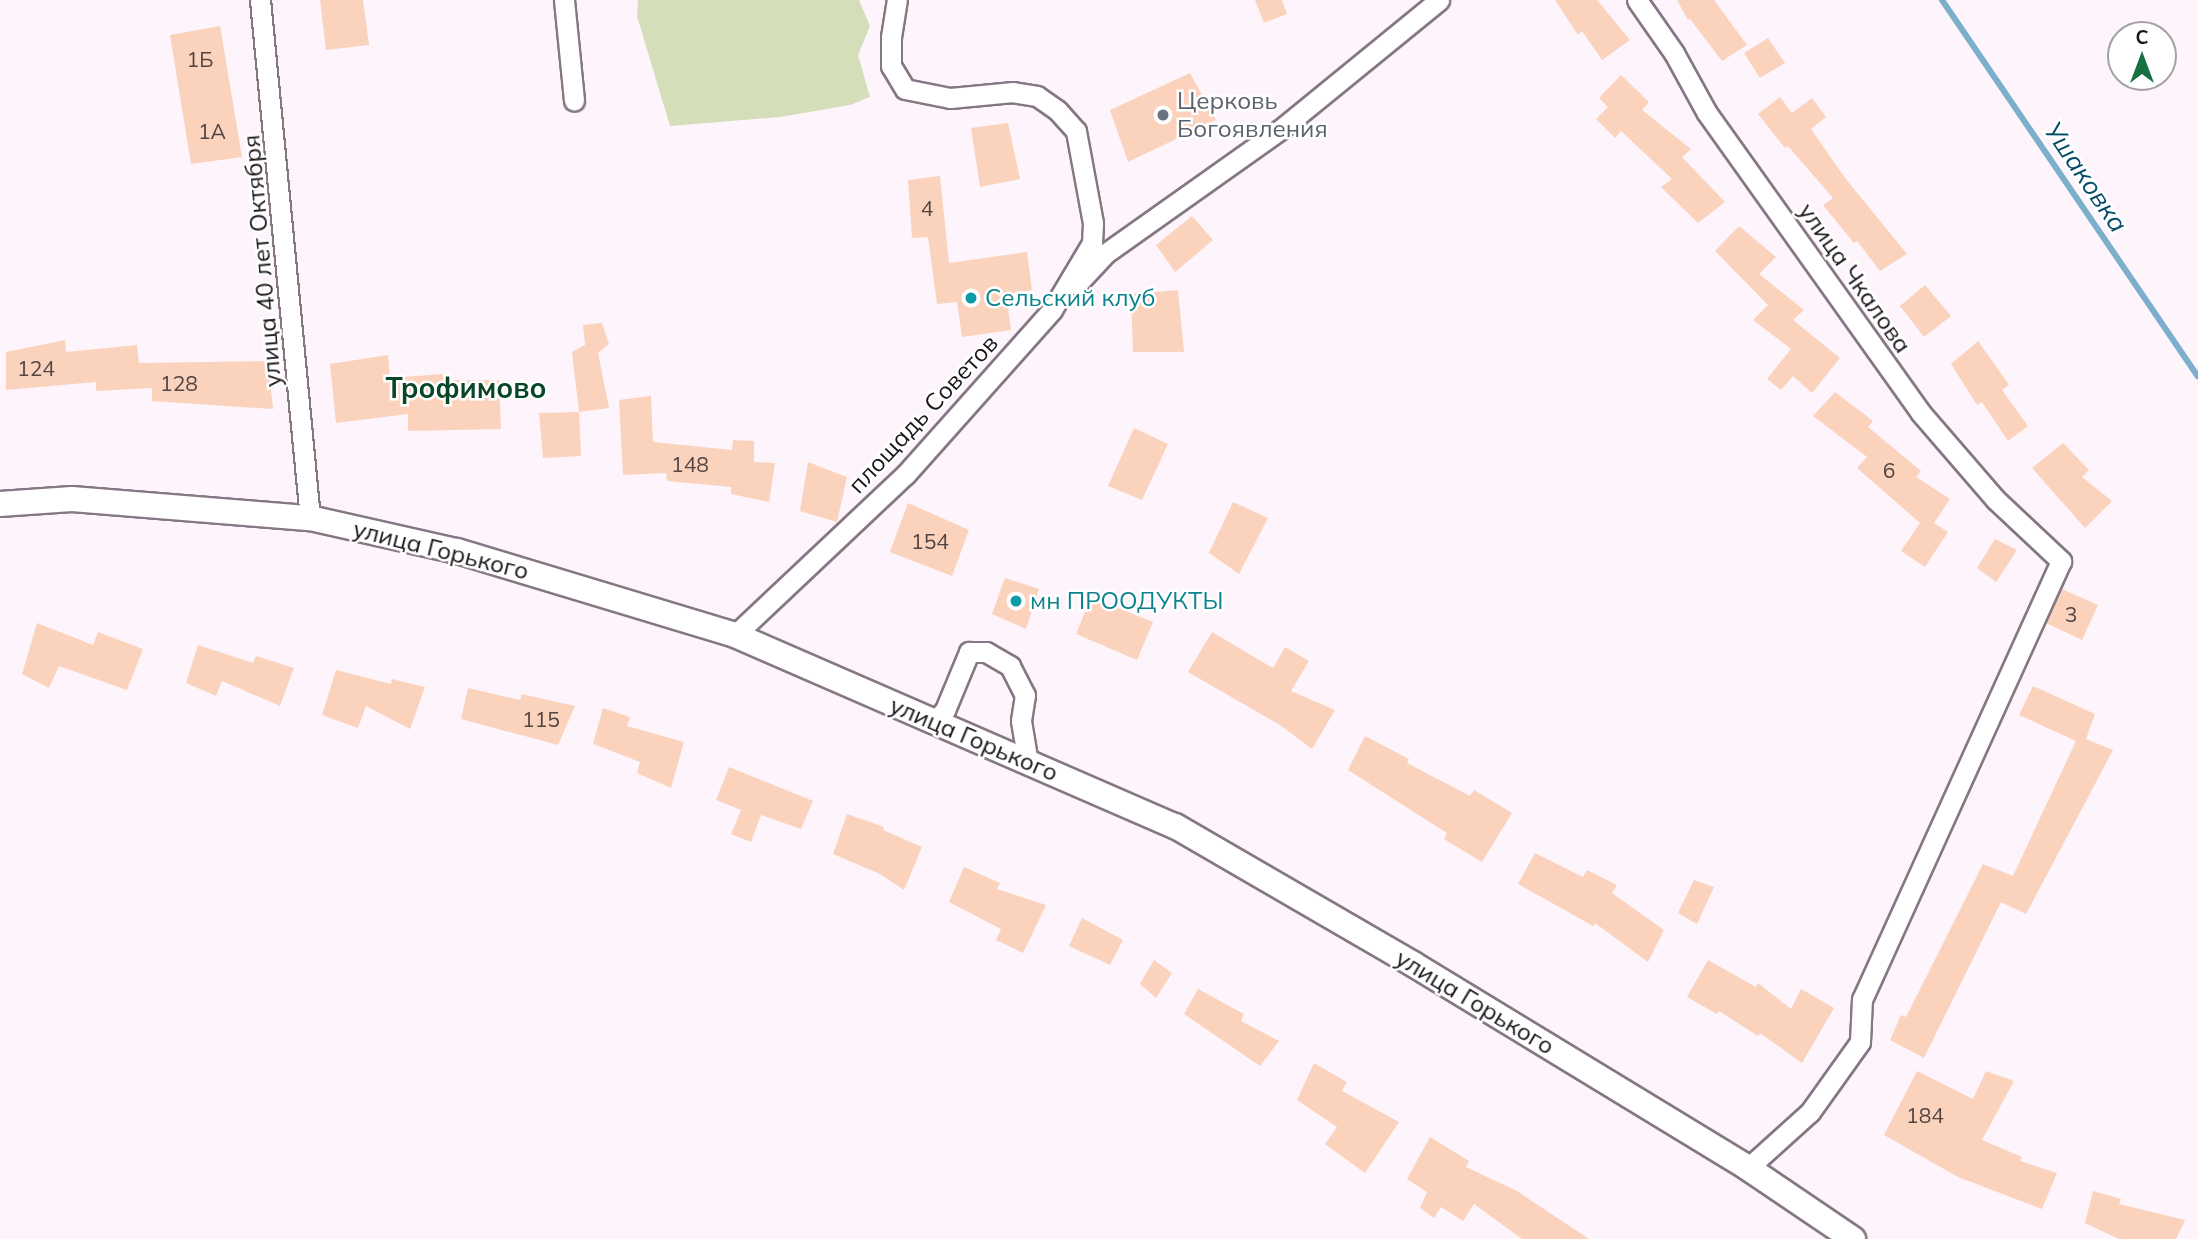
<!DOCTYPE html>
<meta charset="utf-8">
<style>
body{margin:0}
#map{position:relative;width:2198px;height:1239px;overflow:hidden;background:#fdf4fc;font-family:Mulish,sans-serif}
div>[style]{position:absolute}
.green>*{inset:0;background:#d4deb8}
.stream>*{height:6px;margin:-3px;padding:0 3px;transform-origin:3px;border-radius:3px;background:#7bafcb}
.building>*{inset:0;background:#fbd3bd}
.roads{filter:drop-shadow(2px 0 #857783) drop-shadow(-2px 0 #857783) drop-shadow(0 2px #857783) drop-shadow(0 -2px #857783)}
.minor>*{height:19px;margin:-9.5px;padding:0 9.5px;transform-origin:9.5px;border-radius:9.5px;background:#fff}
.major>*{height:24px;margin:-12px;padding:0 12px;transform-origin:12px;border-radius:12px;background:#fff}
.dots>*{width:19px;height:19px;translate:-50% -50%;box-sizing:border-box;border:4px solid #fff;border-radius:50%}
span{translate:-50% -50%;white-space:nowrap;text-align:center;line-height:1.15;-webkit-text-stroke:5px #fff;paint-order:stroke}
.number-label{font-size:21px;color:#524442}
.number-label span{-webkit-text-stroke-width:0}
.worship-label{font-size:24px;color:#5b616d}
.left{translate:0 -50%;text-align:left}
.street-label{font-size:24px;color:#1a1519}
.culture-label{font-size:24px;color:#0d838f}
.water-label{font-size:26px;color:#054c68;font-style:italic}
.quarter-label{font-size:28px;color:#094628;font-weight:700}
.north{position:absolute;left:2107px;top:21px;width:70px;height:70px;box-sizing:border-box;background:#fff;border:2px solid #a3a1a3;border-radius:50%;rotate:0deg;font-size:19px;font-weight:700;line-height:28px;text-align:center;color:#1a1519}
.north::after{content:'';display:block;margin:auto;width:24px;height:32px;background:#176f42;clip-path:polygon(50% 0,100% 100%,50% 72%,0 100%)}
</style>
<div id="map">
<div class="green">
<i style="clip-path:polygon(638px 0,859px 0,870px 26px,858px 55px,870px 97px,850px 105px,780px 117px,670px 126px,637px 16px)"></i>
</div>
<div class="stream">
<i style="left:1942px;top:0;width:455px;rotate:55.8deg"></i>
</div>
<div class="building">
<i style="clip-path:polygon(320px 0,363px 0,369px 45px,326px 50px)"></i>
<i style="clip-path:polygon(1255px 0,1282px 0,1287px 14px,1264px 23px)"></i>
<i style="clip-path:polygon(1555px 0,1597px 0,1630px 40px,1602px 60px,1582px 31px,1578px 35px)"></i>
<i style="clip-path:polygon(1677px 0,1714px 0,1747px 45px,1722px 61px,1690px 19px,1688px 20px)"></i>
<i style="clip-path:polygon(220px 26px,242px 157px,191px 164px,170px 35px)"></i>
<i style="clip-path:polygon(1768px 38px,1785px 63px,1760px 78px,1744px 53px)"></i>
<i style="clip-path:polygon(1190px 73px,1216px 120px,1128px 162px,1110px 110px)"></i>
<i style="clip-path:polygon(1621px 75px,1649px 102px,1642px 110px,1691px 149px,1682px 157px,1725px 202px,1698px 223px,1661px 187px,1672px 179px,1621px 131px,1615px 138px,1596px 119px,1608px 107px,1599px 98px)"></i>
<i style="clip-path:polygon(1780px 97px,1792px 113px,1812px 98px,1826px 117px,1811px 129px,1845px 178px,1907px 254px,1880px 271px,1857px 241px,1854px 243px,1823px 205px,1833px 198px,1788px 146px,1785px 148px,1758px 114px)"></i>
<i style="clip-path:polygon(1008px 123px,1020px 179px,980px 187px,971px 128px)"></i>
<i style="clip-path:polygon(940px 176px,949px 263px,1027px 252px,1032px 290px,1006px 294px,1011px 330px,962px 337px,957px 302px,937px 304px,928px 237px,912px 238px,908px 180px)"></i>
<i style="clip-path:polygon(1192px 216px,1213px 240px,1175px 272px,1156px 245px)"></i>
<i style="clip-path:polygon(1739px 226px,1776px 257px,1759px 274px,1804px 310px,1793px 320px,1840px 358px,1812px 393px,1793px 376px,1781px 390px,1767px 379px,1791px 349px,1753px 320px,1768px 305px,1715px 251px)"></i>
<i style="clip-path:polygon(1925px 285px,1951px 316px,1924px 337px,1900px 306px)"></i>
<i style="clip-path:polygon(1178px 290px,1184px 352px,1133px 352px,1131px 294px)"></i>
<i style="clip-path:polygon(602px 323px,609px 344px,598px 353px,609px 408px,579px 412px,572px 352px,585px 345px,583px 325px)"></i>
<i style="clip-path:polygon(65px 340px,66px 352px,137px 345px,139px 363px,268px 361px,273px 409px,152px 401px,152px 388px,96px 391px,96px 382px,6px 390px,6px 352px)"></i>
<i style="clip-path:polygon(1978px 341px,2009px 385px,2002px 390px,2028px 426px,2008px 441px,1982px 402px,1977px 405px,1951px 364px)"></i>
<i style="clip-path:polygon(388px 355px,390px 378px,443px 374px,443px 380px,499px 380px,501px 429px,408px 431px,408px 414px,336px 423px,330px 364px)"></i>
<i style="clip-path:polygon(1835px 392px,1873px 421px,1868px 427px,1921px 471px,1916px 477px,1950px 499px,1934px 523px,1948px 532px,1925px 567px,1901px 551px,1920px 523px,1857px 468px,1867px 457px,1813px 416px)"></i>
<i style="clip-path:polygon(651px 396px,653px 442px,732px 450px,733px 440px,754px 441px,754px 462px,775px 463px,769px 502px,731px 494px,731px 487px,667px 481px,666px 473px,623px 475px,619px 400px)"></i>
<i style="clip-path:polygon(579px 412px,581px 456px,543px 458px,539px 413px)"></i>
<i style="clip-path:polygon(1134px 428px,1168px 444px,1142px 500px,1108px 486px)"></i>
<i style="clip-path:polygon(2063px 443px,2089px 470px,2082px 477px,2112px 501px,2085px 528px,2032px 468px)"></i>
<i style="clip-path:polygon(808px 462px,847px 477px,837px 522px,800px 511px)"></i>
<i style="clip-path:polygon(1233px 502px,1268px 518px,1239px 574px,1209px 553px)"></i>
<i style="clip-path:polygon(908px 503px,969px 530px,952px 576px,890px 552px)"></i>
<i style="clip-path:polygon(1995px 539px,2017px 550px,1996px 582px,1977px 568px)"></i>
<i style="clip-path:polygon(1005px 578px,1039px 589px,1026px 629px,992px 614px)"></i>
<i style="clip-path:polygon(2062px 589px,2098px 605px,2082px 640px,2046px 623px)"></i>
<i style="clip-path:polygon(1091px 597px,1153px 622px,1137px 660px,1076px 634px)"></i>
<i style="clip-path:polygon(37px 623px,93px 645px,98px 632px,143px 649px,127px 690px,59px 666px,49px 688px,22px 674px)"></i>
<i style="clip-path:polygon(1212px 632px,1273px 668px,1285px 647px,1309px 661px,1291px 691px,1335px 710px,1312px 749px,1280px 725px,1188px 672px)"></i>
<i style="clip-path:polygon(198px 645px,253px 663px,256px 656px,294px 668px,280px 706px,222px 681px,216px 696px,186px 683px)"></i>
<i style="clip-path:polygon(336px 670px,391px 684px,392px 679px,425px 687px,410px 729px,366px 706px,358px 728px,322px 715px)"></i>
<i style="clip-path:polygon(2033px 686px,2095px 714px,2086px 739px,2113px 750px,2026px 914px,2001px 902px,1924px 1058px,1890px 1040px,1901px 1015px,1906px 1017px,1983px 864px,2013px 876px,2076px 741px,2019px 715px)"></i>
<i style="clip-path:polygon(468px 688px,520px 700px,522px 694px,575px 706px,558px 745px,461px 719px)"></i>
<i style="clip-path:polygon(603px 708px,630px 717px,627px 726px,684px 742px,671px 788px,637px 773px,640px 762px,593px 744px)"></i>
<i style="clip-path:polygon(1365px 736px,1409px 759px,1407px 763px,1470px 796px,1474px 790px,1512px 813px,1482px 862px,1444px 839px,1447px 833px,1348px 770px)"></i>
<i style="clip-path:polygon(729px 767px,813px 801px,801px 829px,761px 815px,751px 842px,731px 834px,741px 810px,716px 800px)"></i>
<i style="clip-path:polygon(847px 814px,884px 827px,883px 830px,922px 847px,904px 890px,880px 874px,833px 854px)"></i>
<i style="clip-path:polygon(1535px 853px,1583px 877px,1587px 870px,1617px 885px,1612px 893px,1664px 930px,1648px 962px,1595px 923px,1593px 926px,1518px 884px)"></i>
<i style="clip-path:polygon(964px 867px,1000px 883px,997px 889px,1046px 905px,1023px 953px,996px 940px,1001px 929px,949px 902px)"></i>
<i style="clip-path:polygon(1694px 880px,1714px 887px,1697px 924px,1678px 913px)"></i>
<i style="clip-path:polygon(1082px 918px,1123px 940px,1110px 965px,1069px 946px)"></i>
<i style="clip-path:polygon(1154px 960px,1172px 973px,1156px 998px,1140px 984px)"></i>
<i style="clip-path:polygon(1708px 960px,1756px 987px,1758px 983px,1791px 1009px,1801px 989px,1834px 1008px,1802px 1063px,1760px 1033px,1758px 1036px,1719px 1011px,1717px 1014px,1687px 997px)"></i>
<i style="clip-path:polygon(1198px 989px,1244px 1014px,1241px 1021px,1279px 1041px,1260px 1066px,1184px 1014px)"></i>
<i style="clip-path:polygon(1314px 1063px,1347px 1082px,1342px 1091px,1399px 1122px,1365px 1173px,1325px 1144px,1337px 1127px,1297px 1100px)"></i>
<i style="clip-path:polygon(1917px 1071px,1973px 1099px,1986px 1071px,2014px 1081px,1982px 1140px,2022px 1157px,2020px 1161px,2057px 1173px,2042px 1209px,1958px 1177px,1884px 1135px)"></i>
<i style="clip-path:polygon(1430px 1137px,1469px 1161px,1466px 1167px,1517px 1191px,1589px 1239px,1522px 1239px,1474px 1204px,1463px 1221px,1441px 1207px,1434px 1218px,1420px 1208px,1427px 1192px,1407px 1179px)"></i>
<i style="clip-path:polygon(2093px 1191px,2121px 1199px,2119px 1204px,2185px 1220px,2176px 1239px,2119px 1239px,2085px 1223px)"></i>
</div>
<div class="roads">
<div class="minor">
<i style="left:260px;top:0;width:520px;rotate:84.49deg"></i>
<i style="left:564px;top:0;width:101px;rotate:84.3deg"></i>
<i style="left:1637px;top:0;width:65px;rotate:55.1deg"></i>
<i style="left:1674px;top:53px;width:68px;rotate:61.2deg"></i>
<i style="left:1707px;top:113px;width:367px;rotate:54.5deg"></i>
<i style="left:1920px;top:412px;width:115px;rotate:49.2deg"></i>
<i style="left:1995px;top:499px;width:91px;rotate:43.2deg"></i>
<i style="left:2061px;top:561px;width:481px;rotate:114.4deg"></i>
<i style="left:1862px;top:999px;width:43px;rotate:92.7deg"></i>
<i style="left:1860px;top:1042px;width:86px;rotate:125.5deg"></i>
<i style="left:1810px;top:1112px;width:84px;rotate:137.9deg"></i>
<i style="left:1077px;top:284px;width:42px;rotate:-46.9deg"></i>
<i style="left:1106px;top:253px;width:214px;rotate:-35.3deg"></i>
<i style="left:1281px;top:129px;width:204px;rotate:-39.2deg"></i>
<i style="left:735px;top:635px;width:233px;rotate:-43.3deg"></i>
<i style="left:905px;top:475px;width:221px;rotate:-48.3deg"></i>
<i style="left:1052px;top:310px;width:78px;rotate:-59.2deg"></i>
<i style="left:1092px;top:243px;width:20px;rotate:-87deg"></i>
<i style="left:1093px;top:223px;width:94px;rotate:-100.5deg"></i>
<i style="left:1076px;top:131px;width:28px;rotate:-132deg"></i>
<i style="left:1057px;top:110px;width:24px;rotate:-145deg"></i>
<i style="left:1037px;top:96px;width:24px;rotate:-171deg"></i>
<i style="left:1013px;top:92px;width:63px;rotate:174.6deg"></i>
<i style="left:950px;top:98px;width:46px;rotate:-168.7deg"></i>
<i style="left:905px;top:89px;width:27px;rotate:-121deg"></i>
<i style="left:891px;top:66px;width:29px;rotate:-90deg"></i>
<i style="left:891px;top:37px;width:37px;rotate:-81deg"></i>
<i style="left:934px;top:722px;width:16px;rotate:-47deg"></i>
<i style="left:945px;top:710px;width:63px;rotate:-67.5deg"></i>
<i style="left:969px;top:652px;width:17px"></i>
<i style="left:986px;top:652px;width:28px;rotate:30deg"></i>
<i style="left:1010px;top:666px;width:33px;rotate:63deg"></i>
<i style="left:1025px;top:695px;width:26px;rotate:99deg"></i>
<i style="left:1021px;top:721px;width:43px;rotate:80.5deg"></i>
</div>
<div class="major">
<i style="left:0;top:504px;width:72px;rotate:-4deg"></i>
<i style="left:72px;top:499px;width:239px;rotate:4.6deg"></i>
<i style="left:310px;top:518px;width:151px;rotate:12.7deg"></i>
<i style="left:457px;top:551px;width:290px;rotate:16.8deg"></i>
<i style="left:735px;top:635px;width:480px;rotate:23.5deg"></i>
<i style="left:1175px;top:826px;width:275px;rotate:30.1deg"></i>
<i style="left:1413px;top:964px;width:392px;rotate:31.3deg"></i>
<i style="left:1748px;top:1168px;width:127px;rotate:34.1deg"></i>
</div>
</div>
<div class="dots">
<i style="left:1163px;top:115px;background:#6b7280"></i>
<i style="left:971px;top:298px;background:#0f9aa8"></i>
<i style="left:1016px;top:601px;background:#0f9aa8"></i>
</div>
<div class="number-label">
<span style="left:200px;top:59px">1Б</span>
<span style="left:212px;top:131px">1А</span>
<span style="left:927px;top:208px">4</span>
<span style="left:36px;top:368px">124</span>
<span style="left:179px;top:383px">128</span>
<span style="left:690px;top:464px">148</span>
<span style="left:1889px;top:470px">6</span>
<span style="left:930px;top:541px">154</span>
<span style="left:2071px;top:614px">3</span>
<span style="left:541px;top:719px">115</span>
<span style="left:1925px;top:1115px">184</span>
</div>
<div class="worship-label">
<span class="left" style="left:1177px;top:115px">Церковь<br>Богоявления</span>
</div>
<div class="street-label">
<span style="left:262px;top:261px;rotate:-95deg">улица 40 лет Октября</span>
<span style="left:1855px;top:278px;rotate:55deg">улица Чкалова</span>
<span style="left:923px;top:414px;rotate:-47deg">площадь Советов</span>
<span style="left:441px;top:550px;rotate:14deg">улица Горького</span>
<span style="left:974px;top:739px;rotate:23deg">улица Горького</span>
<span style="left:1475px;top:1002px;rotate:31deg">улица Горького</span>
</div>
<div class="culture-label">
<span class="left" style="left:985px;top:298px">Сельский клуб</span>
<span class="left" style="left:1030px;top:601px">мн ПРООДУКТЫ</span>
</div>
<div class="water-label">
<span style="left:2086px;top:177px;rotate:56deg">Ушаковка</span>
</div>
<div class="quarter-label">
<span style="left:466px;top:388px">Трофимово</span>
</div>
<div class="north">С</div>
</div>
